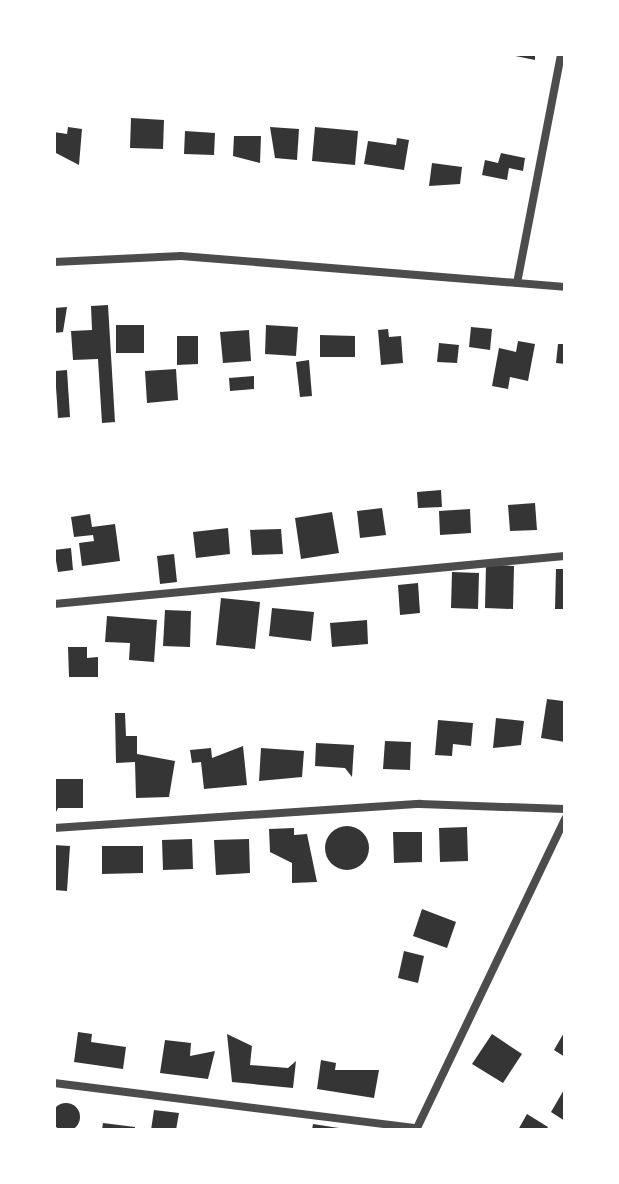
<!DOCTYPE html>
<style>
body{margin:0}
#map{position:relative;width:619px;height:1184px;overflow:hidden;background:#fff;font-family:"Source Sans 3",sans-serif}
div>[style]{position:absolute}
.building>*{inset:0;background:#353535}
.round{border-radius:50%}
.minor>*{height:8px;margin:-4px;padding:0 4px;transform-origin:4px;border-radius:4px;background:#4c4c4c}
span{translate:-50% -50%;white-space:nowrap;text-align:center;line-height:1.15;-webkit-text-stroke:6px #fff;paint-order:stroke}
.frame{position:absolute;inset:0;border:56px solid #fff;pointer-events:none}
</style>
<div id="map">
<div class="building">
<i style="clip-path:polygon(506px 54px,535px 54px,535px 60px)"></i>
<i style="clip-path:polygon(131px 118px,164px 120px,163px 149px,130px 148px)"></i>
<i style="clip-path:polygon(68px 127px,82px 129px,79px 165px,54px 152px,54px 132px,67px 134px)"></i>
<i style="clip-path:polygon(270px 127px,299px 129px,297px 160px,275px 158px)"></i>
<i style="clip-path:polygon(315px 127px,358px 131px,355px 165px,312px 161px)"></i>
<i style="clip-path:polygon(185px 131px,215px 133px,214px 155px,184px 154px)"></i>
<i style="clip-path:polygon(234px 136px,261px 136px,260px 163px,233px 156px)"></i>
<i style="clip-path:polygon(397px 138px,409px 140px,404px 170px,364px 164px,368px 141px,396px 145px)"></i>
<i style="clip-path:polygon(501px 153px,525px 158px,523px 171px,509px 168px,507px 180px,482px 175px,485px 160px,498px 163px)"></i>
<i style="clip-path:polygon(432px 163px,462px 167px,460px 184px,429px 186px)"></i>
<i style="clip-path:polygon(108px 305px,115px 422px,102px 423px,98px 359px,73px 360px,71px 331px,92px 330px,91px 306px)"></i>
<i style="clip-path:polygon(67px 307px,63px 332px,54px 333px,54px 308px)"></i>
<i style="clip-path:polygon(116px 325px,144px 325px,144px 353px,116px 353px)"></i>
<i style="clip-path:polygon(266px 325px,298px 327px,296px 356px,265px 354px)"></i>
<i style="clip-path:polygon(471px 327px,492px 329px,490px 350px,469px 347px)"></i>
<i style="clip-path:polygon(388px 329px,389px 337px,401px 336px,403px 363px,381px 365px,378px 330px)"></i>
<i style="clip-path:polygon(249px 330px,251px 361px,223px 363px,220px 332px)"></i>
<i style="clip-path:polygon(320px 335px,355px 336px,355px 357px,320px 357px)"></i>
<i style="clip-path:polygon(177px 336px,198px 336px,198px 364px,177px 365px)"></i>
<i style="clip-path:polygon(518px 341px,535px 344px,528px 381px,510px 377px,508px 389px,492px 386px,499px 348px,516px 352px)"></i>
<i style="clip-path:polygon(439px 343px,459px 345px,457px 363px,437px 362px)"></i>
<i style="clip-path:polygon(558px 344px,565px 344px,565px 364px,556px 363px)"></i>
<i style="clip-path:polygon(309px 360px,312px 396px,300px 397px,296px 362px)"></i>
<i style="clip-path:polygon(176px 369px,178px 400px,147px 403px,145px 371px)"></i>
<i style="clip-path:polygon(67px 370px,70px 417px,58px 418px,55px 371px)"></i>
<i style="clip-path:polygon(254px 376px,254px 389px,230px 391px,229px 378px)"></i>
<i style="clip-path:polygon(441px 490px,442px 507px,418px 508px,417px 492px)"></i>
<i style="clip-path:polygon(535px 503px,537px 530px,510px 531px,508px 505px)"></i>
<i style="clip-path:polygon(382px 508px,386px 535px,360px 538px,357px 511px)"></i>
<i style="clip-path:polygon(470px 509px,471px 533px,440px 535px,439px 511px)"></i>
<i style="clip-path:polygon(332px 512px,339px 553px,301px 559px,295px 518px)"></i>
<i style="clip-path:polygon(90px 514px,92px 527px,115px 524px,120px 561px,82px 566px,79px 543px,94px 541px,93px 535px,74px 537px,71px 517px)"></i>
<i style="clip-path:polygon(228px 528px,230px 554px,196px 558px,193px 532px)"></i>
<i style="clip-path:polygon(281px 529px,283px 554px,252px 555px,250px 530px)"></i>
<i style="clip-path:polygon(71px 548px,73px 570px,58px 572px,54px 550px)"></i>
<i style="clip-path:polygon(174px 554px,177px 582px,160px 584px,157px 556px)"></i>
<i style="clip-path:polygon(486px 565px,514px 566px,513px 609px,485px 608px)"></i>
<i style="clip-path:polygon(556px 569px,565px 569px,565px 609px,555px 609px)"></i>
<i style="clip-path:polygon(452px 572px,479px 573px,478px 609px,451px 608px)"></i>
<i style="clip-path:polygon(418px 583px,420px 613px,400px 615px,398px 585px)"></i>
<i style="clip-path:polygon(221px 598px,260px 602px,255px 649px,216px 645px)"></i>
<i style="clip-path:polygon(272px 608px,314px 612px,311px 641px,269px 636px)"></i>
<i style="clip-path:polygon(165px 610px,191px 611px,190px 647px,163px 646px)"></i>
<i style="clip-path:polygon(107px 616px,157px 620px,154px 662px,129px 660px,130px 643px,105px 642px)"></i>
<i style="clip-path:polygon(367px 620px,368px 644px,332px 647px,330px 623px)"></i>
<i style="clip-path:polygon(68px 647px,87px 647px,87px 658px,98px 657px,98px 677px,69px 677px)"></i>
<i style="clip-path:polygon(547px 699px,563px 701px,565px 742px,541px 738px)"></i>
<i style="clip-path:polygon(115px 713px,125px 713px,126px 736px,137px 736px,137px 754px,175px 761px,169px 797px,136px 798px,135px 762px,116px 763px)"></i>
<i style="clip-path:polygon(496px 718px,524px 721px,521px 745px,493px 748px)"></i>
<i style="clip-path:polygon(438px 720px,473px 723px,471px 746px,453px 744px,452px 756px,435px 755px)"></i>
<i style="clip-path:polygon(385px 741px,411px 742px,410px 770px,383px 769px)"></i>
<i style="clip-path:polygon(316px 743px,354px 745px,352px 777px,345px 768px,315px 766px)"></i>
<i style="clip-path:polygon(243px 746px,247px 785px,204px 789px,201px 762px,192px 763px,190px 750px,211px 748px,212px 758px)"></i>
<i style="clip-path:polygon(261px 748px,304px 751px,302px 777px,259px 781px)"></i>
<i style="clip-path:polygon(54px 779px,83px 779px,83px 808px,58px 808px,54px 816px)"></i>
<i class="round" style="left:325px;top:826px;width:44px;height:44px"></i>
<i style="clip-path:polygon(467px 827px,468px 861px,440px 862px,439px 828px)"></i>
<i style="clip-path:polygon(294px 828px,294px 835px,307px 834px,317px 882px,292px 883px,292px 863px,270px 852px,269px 829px)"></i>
<i style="clip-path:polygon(393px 832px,422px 832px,422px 862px,394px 863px)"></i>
<i style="clip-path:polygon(192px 839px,193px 869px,163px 870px,162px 840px)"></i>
<i style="clip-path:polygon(249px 839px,250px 873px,216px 875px,214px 840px)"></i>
<i style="clip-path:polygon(54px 845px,70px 846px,67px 891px,54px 890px)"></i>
<i style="clip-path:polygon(102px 846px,143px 846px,143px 873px,102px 874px)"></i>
<i style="clip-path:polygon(422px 909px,456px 922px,447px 948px,413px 936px)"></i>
<i style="clip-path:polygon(404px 951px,424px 956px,418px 983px,398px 978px)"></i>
<i style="clip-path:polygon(565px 1031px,565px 1057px,554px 1050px)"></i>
<i style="clip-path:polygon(78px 1032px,92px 1034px,91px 1042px,126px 1047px,123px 1069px,74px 1062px)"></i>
<i style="clip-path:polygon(227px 1034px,252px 1046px,250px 1065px,288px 1068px,296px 1061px,293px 1088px,232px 1082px)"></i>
<i style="clip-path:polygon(492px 1034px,522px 1054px,503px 1083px,472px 1064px)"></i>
<i style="clip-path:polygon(165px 1040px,191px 1043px,190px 1056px,215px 1051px,208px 1079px,160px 1073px)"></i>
<i style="clip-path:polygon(321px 1060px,336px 1063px,335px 1070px,379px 1070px,374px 1098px,317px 1089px)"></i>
<i style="clip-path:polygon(565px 1088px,565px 1121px,551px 1112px)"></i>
<i class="round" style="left:52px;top:1103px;width:28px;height:28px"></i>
<i style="clip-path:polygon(154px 1110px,179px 1113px,176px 1130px,151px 1130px)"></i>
<i style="clip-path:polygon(527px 1114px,548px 1127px,546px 1130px,518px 1130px)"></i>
<i style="clip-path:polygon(103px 1123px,135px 1127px,135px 1130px,102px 1130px)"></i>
<i style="clip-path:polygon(313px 1124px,339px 1128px,339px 1130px,312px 1130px)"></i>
</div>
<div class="minor">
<i style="left:54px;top:262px;width:127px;rotate:-2.7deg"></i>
<i style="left:181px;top:256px;width:385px;rotate:4.6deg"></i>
<i style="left:518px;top:278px;width:228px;rotate:-79.1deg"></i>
<i style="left:54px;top:604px;width:513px;rotate:-5.37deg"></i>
<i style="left:54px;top:828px;width:367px;rotate:-3.8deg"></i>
<i style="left:420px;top:804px;width:145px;rotate:2deg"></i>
<i style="left:54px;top:1083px;width:365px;rotate:7.1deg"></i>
<i style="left:416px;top:1130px;width:345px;rotate:-64.4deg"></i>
</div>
<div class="frame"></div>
</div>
